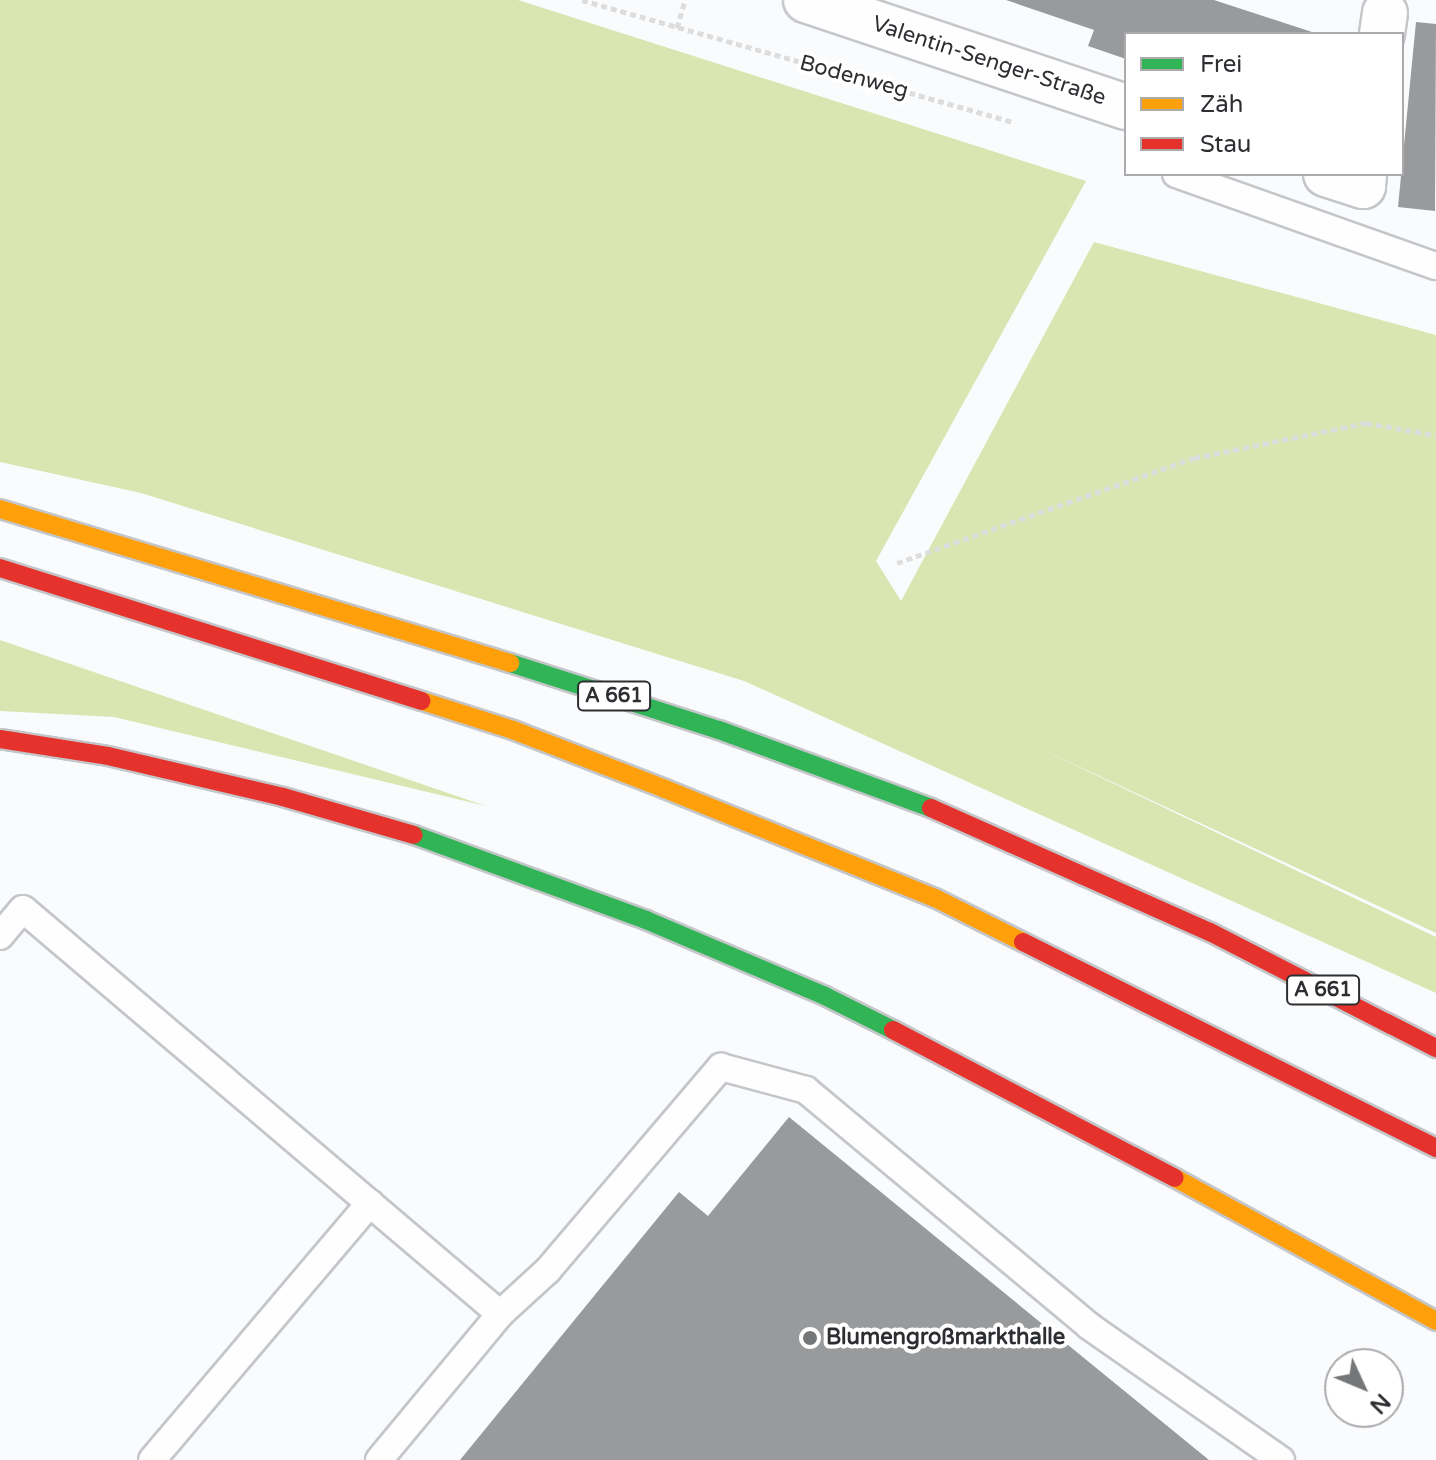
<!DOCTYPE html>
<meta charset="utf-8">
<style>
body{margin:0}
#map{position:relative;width:1436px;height:1460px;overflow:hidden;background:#f9fbfd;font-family:"Varela Round",sans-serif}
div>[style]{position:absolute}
.green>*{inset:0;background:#d9e6b2}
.building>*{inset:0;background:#989a9c}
.path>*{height:5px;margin-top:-2.5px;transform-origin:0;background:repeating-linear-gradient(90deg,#ddddde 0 6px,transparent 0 10px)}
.roads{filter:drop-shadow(2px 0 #c4c6c9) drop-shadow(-2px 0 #c4c6c9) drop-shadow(0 2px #c4c6c9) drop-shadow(0 -2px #c4c6c9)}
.lane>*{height:26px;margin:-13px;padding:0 13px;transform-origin:13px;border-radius:13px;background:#fefeff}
.street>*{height:44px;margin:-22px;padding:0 22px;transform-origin:22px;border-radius:22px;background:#fefeff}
.fast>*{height:18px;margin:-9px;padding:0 9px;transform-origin:9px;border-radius:9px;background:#30b455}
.slow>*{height:18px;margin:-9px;padding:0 9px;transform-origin:9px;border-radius:9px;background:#ff9f0a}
.jam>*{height:18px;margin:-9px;padding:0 9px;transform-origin:9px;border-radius:9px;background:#e5322d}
.dots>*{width:22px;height:22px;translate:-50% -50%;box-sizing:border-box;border:4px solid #fff;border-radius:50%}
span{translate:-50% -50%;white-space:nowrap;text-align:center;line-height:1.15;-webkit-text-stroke:8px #fff;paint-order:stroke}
.shield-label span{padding:2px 6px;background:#fff;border:2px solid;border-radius:6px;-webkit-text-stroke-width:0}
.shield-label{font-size:20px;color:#2c2e31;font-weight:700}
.street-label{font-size:22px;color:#2c2e31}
.poi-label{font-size:22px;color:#2c2e31;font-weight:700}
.left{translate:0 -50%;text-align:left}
.legend{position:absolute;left:1124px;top:32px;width:280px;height:144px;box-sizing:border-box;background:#fff;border:2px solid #ababad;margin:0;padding:10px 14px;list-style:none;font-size:24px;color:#2c2e31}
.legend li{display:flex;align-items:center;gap:16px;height:40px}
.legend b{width:40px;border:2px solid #ababad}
.north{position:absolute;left:1324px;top:1348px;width:80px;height:80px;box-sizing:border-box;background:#fff;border:2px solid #ababad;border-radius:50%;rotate:134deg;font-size:22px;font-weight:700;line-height:32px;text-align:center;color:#2c2e31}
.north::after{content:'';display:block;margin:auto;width:28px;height:36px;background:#747678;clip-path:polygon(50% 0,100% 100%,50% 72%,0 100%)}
</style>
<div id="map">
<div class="green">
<i style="clip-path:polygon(0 0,518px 0,1086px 181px,876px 561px,901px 601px,1094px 242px,1436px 335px,1436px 933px,1037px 747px,1436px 937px,1436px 993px,744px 681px,141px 493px,0 462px)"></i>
<i style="clip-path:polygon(0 640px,486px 806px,114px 717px,0 711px)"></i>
</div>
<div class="building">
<i style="clip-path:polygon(1006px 0,1214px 0,1315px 33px,1126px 34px,1126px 59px,1088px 46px,1094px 30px)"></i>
<i style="clip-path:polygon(1416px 22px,1436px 24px,1435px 211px,1398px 207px)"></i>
<i style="clip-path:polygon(789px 1117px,1209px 1460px,460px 1460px,679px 1192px,708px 1216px)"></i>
</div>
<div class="path">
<i style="left:582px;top:0;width:449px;rotate:15.8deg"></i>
<i style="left:677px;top:28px;width:29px;rotate:-74deg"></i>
<i style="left:897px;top:563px;width:315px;rotate:-19.5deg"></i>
<i style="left:1194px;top:458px;width:176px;rotate:-11.5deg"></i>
<i style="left:1366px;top:423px;width:71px;rotate:9.7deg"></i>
</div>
<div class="roads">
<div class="lane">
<i style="left:1176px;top:174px;width:276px;rotate:19.5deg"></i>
<i style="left:0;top:936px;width:35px;rotate:-50deg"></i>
<i style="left:23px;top:909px;width:626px;rotate:40.33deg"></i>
<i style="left:152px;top:1460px;width:337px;rotate:-49.7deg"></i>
<i style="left:379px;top:1460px;width:190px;rotate:-50.3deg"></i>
<i style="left:500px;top:1314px;width:65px;rotate:-42.5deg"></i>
<i style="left:548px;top:1270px;width:267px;rotate:-49.6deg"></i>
<i style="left:721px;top:1067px;width:88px;rotate:15.1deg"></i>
<i style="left:806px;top:1090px;width:368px;rotate:39.8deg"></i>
<i style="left:1089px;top:1326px;width:234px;rotate:34.9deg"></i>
</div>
<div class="street">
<i style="left:806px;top:0;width:337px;rotate:18.5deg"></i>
<i style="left:1382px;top:34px;width:21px;rotate:-82deg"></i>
<i style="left:1326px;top:174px;width:39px;rotate:18deg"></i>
<i style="left:1363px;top:186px;width:12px;rotate:-85deg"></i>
</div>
<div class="fast">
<i style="left:510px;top:663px;width:219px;rotate:17.8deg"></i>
<i style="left:719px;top:730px;width:226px;rotate:20.2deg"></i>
<i style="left:414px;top:835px;width:247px;rotate:20.1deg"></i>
<i style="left:646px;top:920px;width:194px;rotate:23deg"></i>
<i style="left:825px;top:996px;width:76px;rotate:26.6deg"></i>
</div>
<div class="slow">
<i style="left:0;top:509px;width:533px;rotate:16.8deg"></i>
<i style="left:422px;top:701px;width:96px;rotate:17.7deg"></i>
<i style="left:513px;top:730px;width:163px;rotate:21.2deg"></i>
<i style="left:665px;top:789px;width:291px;rotate:22deg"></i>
<i style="left:935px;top:898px;width:98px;rotate:26.6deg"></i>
<i style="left:1175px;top:1178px;width:298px;rotate:28.7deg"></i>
</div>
<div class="jam">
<i style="left:0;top:568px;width:442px;rotate:17.5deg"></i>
<i style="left:0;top:739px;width:109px;rotate:8.9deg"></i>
<i style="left:108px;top:756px;width:180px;rotate:13.2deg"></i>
<i style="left:283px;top:797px;width:136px;rotate:16.2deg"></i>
<i style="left:931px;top:808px;width:305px;rotate:24deg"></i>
<i style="left:1210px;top:932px;width:254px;rotate:27.2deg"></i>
<i style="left:1023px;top:942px;width:462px;rotate:26.5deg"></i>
<i style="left:893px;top:1030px;width:318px;rotate:27.7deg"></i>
</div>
</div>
<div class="dots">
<i style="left:810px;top:1338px;background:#747678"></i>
</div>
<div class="shield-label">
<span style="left:614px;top:696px">A 661</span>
<span style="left:1323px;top:990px">A 661</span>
</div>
<div class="street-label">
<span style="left:989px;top:61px;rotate:18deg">Valentin-Senger-Straße</span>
<span style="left:854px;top:77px;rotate:15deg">Bodenweg</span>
</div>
<div class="poi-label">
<span class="left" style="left:826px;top:1338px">Blumengroßmarkthalle</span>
</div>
<ul class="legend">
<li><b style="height:10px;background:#30b455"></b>Frei</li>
<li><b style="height:10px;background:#ff9f0a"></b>Zäh</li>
<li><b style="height:10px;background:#e5322d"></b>Stau</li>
</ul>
<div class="north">N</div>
</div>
